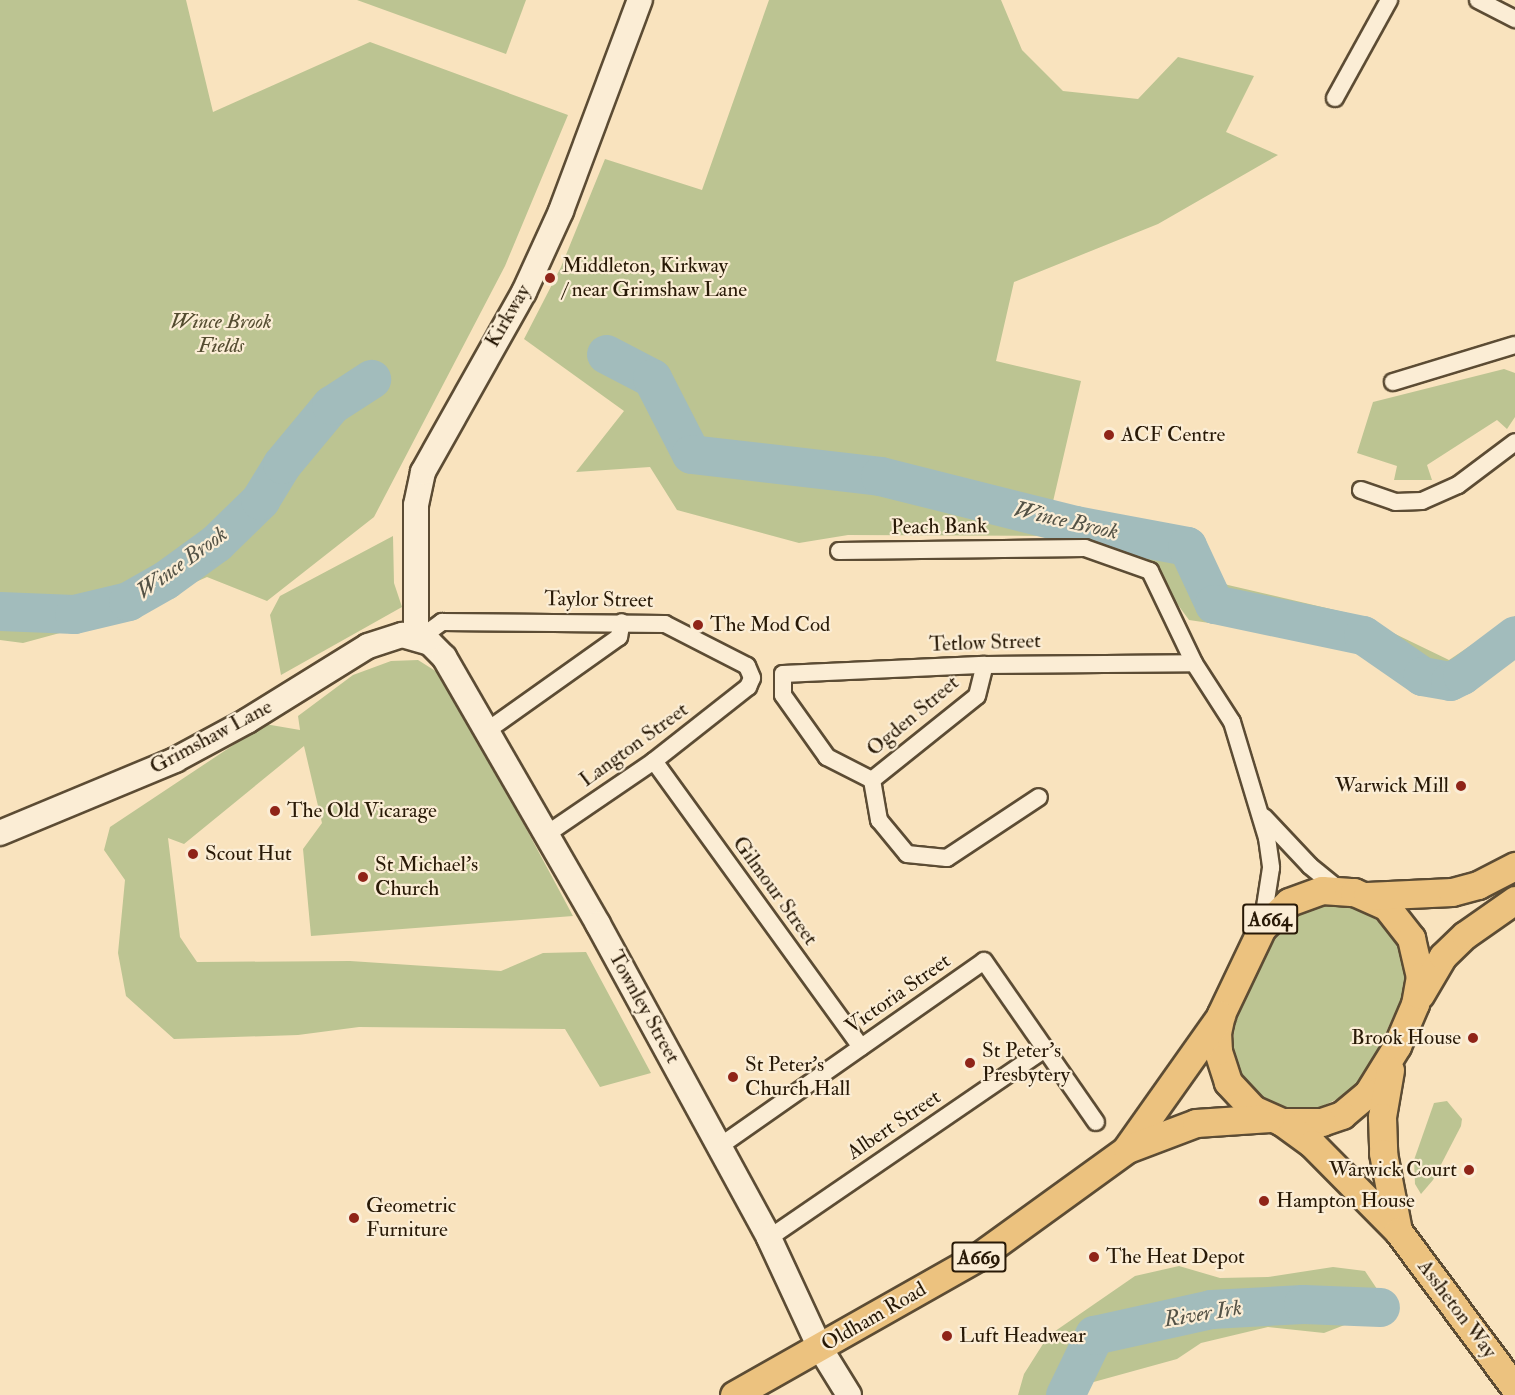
<!DOCTYPE html>
<style>
body{margin:0}
#map{position:relative;width:1515px;height:1395px;overflow:hidden;background:#f9e3be;font-family:"IM FELL Double Pica",serif}
div>[style]{position:absolute}
.green>*{inset:0;background:#bcc492}
.river>*{height:39px;margin:-19.5px;padding:0 19.5px;transform-origin:19.5px;border-radius:19.5px;background:#a2bcbc}
.roads{filter:drop-shadow(2px 0 #5c4c34) drop-shadow(-2px 0 #5c4c34) drop-shadow(0 2px #5c4c34) drop-shadow(0 -2px #5c4c34)}
.street>*{height:16px;margin:-8px;padding:0 8px;transform-origin:8px;border-radius:8px;background:#fbedd5}
.secondary>*{height:24px;margin:-12px;padding:0 12px;transform-origin:12px;border-radius:12px;background:#fbedd5}
.primary>*{height:27px;margin:-13.5px;padding:0 13.5px;transform-origin:13.5px;border-radius:13.5px;background:#ecc27f}
.dots>*{width:16px;height:16px;translate:-50% -50%;box-sizing:border-box;border:3px solid #fbedd5;border-radius:50%}
span{translate:-50% -50%;white-space:nowrap;text-align:center;line-height:1.15;-webkit-text-stroke:4.5px #fbedd5;paint-order:stroke}
.shield-label span{padding:2px 4px;background:#fbedd5;border:2px solid;border-radius:4px;-webkit-text-stroke-width:0}
.shield-label{font-size:20px;color:#281906;font-weight:700}
.poi-label{font-size:21px;color:#281906}
.left{translate:0 -50%;text-align:left}
.right{translate:-100% -50%;text-align:right}
.street-label{font-size:21px;color:#281906}
.park-label{font-size:21px;color:#544c30;font-style:italic}
.water-label{font-size:22px;color:#535246;font-style:italic}
</style>
<div id="map">
<div class="green">
<i style="clip-path:polygon(0 0,186px 0,213px 112px,370px 42px,568px 115px,505px 266px,374px 517px,267px 601px,207px 577px,115px 618px,23px 643px,0 640px)"></i>
<i style="clip-path:polygon(357px 0,526px 0,506px 54px)"></i>
<i style="clip-path:polygon(769px 0,1001px 0,1022px 50px,1063px 91px,1138px 99px,1178px 57px,1254px 76px,1226px 132px,1278px 155px,1158px 224px,1014px 282px,996px 361px,1081px 381px,1045px 536px,848px 535px,799px 543px,677px 510px,650px 467px,576px 472px,624px 411px,524px 339px,561px 267px,605px 159px,702px 190px)"></i>
<i style="clip-path:polygon(1504px 369px,1515px 373px,1515px 417px,1507px 429px,1497px 420px,1427px 465px,1432px 480px,1394px 480px,1397px 466px,1357px 453px,1373px 402px)"></i>
<i style="clip-path:polygon(1145px 530px,1194px 547px,1205px 575px,1228px 585px,1356px 615px,1449px 660px,1515px 616px,1515px 644px,1485px 665px,1429px 685px,1410px 680px,1346px 643px,1189px 620px,1148px 564px)"></i>
<i style="clip-path:polygon(393px 536px,394px 583px,402px 607px,281px 675px,270px 615px,280px 596px)"></i>
<i style="clip-path:polygon(418px 660px,445px 677px,573px 916px,311px 936px,303px 849px,322px 823px,304px 746px,184px 844px,168px 838px,180px 937px,197px 962px,350px 961px,501px 971px,543px 953px,586px 952px,651px 1073px,600px 1087px,565px 1029px,359px 1027px,298px 1035px,174px 1039px,126px 996px,118px 953px,125px 880px,104px 850px,110px 827px,265px 724px,300px 730px,298px 716px,353px 675px,391px 661px)"></i>
<i style="clip-path:polygon(1324px 905px,1362px 909px,1388px 929px,1403px 956px,1406px 975px,1401px 1000px,1370px 1066px,1347px 1094px,1319px 1108px,1285px 1108px,1262px 1097px,1241px 1074px,1233px 1049px,1235px 1019px,1274px 936px,1297px 914px)"></i>
<i style="clip-path:polygon(1447px 1101px,1462px 1119px,1461px 1126px,1433px 1180px,1421px 1194px,1415px 1184px,1414px 1160px,1434px 1103px)"></i>
<i style="clip-path:polygon(1179px 1266px,1220px 1278px,1268px 1277px,1333px 1267px,1365px 1271px,1393px 1313px,1360px 1319px,1324px 1333px,1268px 1327px,1201px 1343px,1177px 1359px,1090px 1383px,1081px 1395px,1018px 1395px,1024px 1374px,1048px 1336px,1135px 1276px)"></i>
</div>
<div class="river">
<i style="left:606px;top:354px;width:52px;rotate:27.6deg"></i>
<i style="left:652px;top:378px;width:85px;rotate:62.8deg"></i>
<i style="left:691px;top:454px;width:190px;rotate:6.6deg"></i>
<i style="left:880px;top:476px;width:201px;rotate:14.1deg"></i>
<i style="left:1075px;top:525px;width:114px;rotate:10.6deg"></i>
<i style="left:1187px;top:546px;width:64px;rotate:65deg"></i>
<i style="left:1214px;top:604px;width:152px;rotate:11.8deg"></i>
<i style="left:1363px;top:635px;width:72px;rotate:34.8deg"></i>
<i style="left:1422px;top:676px;width:28px;rotate:10deg"></i>
<i style="left:1450px;top:681px;width:13px;rotate:-27deg"></i>
<i style="left:1462px;top:675px;width:66px;rotate:-37deg"></i>
<i style="left:0;top:611px;width:74px;rotate:2.3deg"></i>
<i style="left:74px;top:614px;width:56px;rotate:-13.5deg"></i>
<i style="left:128px;top:601px;width:43px;rotate:-29.6deg"></i>
<i style="left:165px;top:580px;width:63px;rotate:-36deg"></i>
<i style="left:216px;top:543px;width:62px;rotate:-44.3deg"></i>
<i style="left:260px;top:500px;width:42px;rotate:-58.6deg"></i>
<i style="left:282px;top:464px;width:77px;rotate:-50.3deg"></i>
<i style="left:331px;top:405px;width:48px;rotate:-33deg"></i>
<i style="left:1065px;top:1395px;width:67px;rotate:-64.2deg"></i>
<i style="left:1094px;top:1335px;width:120px;rotate:-12.5deg"></i>
<i style="left:1211px;top:1309px;width:92px;rotate:-3.1deg"></i>
<i style="left:1303px;top:1304px;width:77px;rotate:2.2deg"></i>
</div>
<div class="roads">
<div class="street">
<i style="left:1478px;top:0;width:42px;rotate:27.2deg"></i>
<i style="left:1335px;top:98px;width:112px;rotate:-61.1deg"></i>
<i style="left:1393px;top:382px;width:127px;rotate:-16.9deg"></i>
<i style="left:1361px;top:490px;width:36px;rotate:19deg"></i>
<i style="left:1395px;top:502px;width:27px;rotate:-2deg"></i>
<i style="left:1422px;top:501px;width:39px;rotate:-24deg"></i>
<i style="left:1458px;top:485px;width:71px;rotate:-37deg"></i>
<i style="left:839px;top:551px;width:246px;rotate:-0.7deg"></i>
<i style="left:1085px;top:548px;width:69px;rotate:19.5deg"></i>
<i style="left:1150px;top:571px;width:102px;rotate:64.4deg"></i>
<i style="left:1194px;top:663px;width:70px;rotate:57.2deg"></i>
<i style="left:1232px;top:722px;width:121px;rotate:73.2deg"></i>
<i style="left:1267px;top:838px;width:30px;rotate:82deg"></i>
<i style="left:1271px;top:868px;width:59px;rotate:98.8deg"></i>
<i style="left:426px;top:641px;width:8px;rotate:-83deg"></i>
<i style="left:427px;top:633px;width:19px;rotate:-36deg"></i>
<i style="left:442px;top:622px;width:223px;rotate:0.5deg"></i>
<i style="left:665px;top:624px;width:92px;rotate:27.1deg"></i>
<i style="left:747px;top:666px;width:13px;rotate:67deg"></i>
<i style="left:752px;top:678px;width:10px;rotate:114deg"></i>
<i style="left:748px;top:687px;width:120px;rotate:141.8deg"></i>
<i style="left:654px;top:761px;width:133px;rotate:145.7deg"></i>
<i style="left:488px;top:730px;width:161px;rotate:-35.4deg"></i>
<i style="left:619px;top:637px;width:15px;rotate:-79deg"></i>
<i style="left:654px;top:761px;width:353px;rotate:54.1deg"></i>
<i style="left:872px;top:780px;width:51px;rotate:-152.9deg"></i>
<i style="left:827px;top:757px;width:76px;rotate:-125.4deg"></i>
<i style="left:783px;top:695px;width:21px;rotate:-90deg"></i>
<i style="left:783px;top:674px;width:202px;rotate:-2.6deg"></i>
<i style="left:985px;top:665px;width:209px;rotate:-0.5deg"></i>
<i style="left:872px;top:780px;width:41px;rotate:80.1deg"></i>
<i style="left:879px;top:820px;width:44px;rotate:50.5deg"></i>
<i style="left:907px;top:854px;width:40px;rotate:5.7deg"></i>
<i style="left:947px;top:858px;width:110px;rotate:-33.5deg"></i>
<i style="left:872px;top:780px;width:134px;rotate:-38.7deg"></i>
<i style="left:977px;top:696px;width:32px;rotate:-76deg"></i>
<i style="left:1264px;top:817px;width:67px;rotate:46.8deg"></i>
<i style="left:1310px;top:866px;width:38px;rotate:39deg"></i>
<i style="left:720px;top:1146px;width:322px;rotate:-35deg"></i>
<i style="left:984px;top:961px;width:196px;rotate:55.2deg"></i>
<i style="left:769px;top:1238px;width:335px;rotate:-34.4deg"></i>
</div>
<div class="secondary">
<i style="left:416px;top:637px;width:132px;rotate:-90deg"></i>
<i style="left:416px;top:505px;width:34px;rotate:-78deg"></i>
<i style="left:423px;top:472px;width:206px;rotate:-60.7deg"></i>
<i style="left:524px;top:292px;width:89px;rotate:-65.4deg"></i>
<i style="left:561px;top:211px;width:225px;rotate:-69.5deg"></i>
<i style="left:0;top:833px;width:190px;rotate:-22.6deg"></i>
<i style="left:175px;top:760px;width:82px;rotate:-28.4deg"></i>
<i style="left:247px;top:721px;width:142px;rotate:-31.8deg"></i>
<i style="left:368px;top:646px;width:36px;rotate:-18deg"></i>
<i style="left:402px;top:635px;width:29px;rotate:16deg"></i>
<i style="left:430px;top:643px;width:20px;rotate:45deg"></i>
<i style="left:444px;top:657px;width:308px;rotate:60deg"></i>
<i style="left:598px;top:924px;width:358px;rotate:61.4deg"></i>
<i style="left:769px;top:1238px;width:121px;rotate:65.1deg"></i>
<i style="left:820px;top:1348px;width:55px;rotate:58.3deg"></i>
</div>
<div class="primary">
<i style="left:1322px;top:890px;width:32px;rotate:4deg"></i>
<i style="left:1354px;top:892px;width:35px;rotate:24deg"></i>
<i style="left:1386px;top:906px;width:41px;rotate:52deg"></i>
<i style="left:1411px;top:938px;width:39px;rotate:77deg"></i>
<i style="left:1420px;top:976px;width:28px;rotate:100deg"></i>
<i style="left:1415px;top:1004px;width:46px;rotate:113.2deg"></i>
<i style="left:1397px;top:1046px;width:55px;rotate:121.7deg"></i>
<i style="left:1368px;top:1093px;width:34px;rotate:140deg"></i>
<i style="left:1342px;top:1115px;width:21px;rotate:161deg"></i>
<i style="left:1322px;top:1122px;width:40px;rotate:180deg"></i>
<i style="left:1282px;top:1122px;width:32px;rotate:-156deg"></i>
<i style="left:1253px;top:1109px;width:37px;rotate:-133deg"></i>
<i style="left:1228px;top:1082px;width:33px;rotate:-108deg"></i>
<i style="left:1218px;top:1051px;width:18px;rotate:-93deg"></i>
<i style="left:1217px;top:1033px;width:19px;rotate:-78deg"></i>
<i style="left:1221px;top:1014px;width:95px;rotate:-64.5deg"></i>
<i style="left:1262px;top:928px;width:37px;rotate:-44deg"></i>
<i style="left:1289px;top:902px;width:35px;rotate:-20deg"></i>
<i style="left:1367px;top:896px;width:85px;rotate:-2.7deg"></i>
<i style="left:1452px;top:892px;width:27px;rotate:-15deg"></i>
<i style="left:1478px;top:885px;width:42px;rotate:-27.2deg"></i>
<i style="left:1420px;top:995px;width:45px;rotate:-59.5deg"></i>
<i style="left:1443px;top:956px;width:30px;rotate:-44deg"></i>
<i style="left:1465px;top:935px;width:61px;rotate:-35deg"></i>
<i style="left:1390px;top:1070px;width:48px;rotate:99.7deg"></i>
<i style="left:1382px;top:1117px;width:36px;rotate:88deg"></i>
<i style="left:1383px;top:1153px;width:79px;rotate:79.1deg"></i>
<i style="left:1282px;top:1122px;width:37px;rotate:36deg"></i>
<i style="left:1312px;top:1144px;width:122px;rotate:45.3deg"></i>
<i style="left:1398px;top:1231px;width:196px;rotate:53.3deg"></i>
<i style="left:1127px;top:1148px;width:163px;rotate:-54.7deg"></i>
<i style="left:734px;top:1395px;width:280px;rotate:-29.5deg"></i>
<i style="left:978px;top:1257px;width:184px;rotate:-35.9deg"></i>
<i style="left:1127px;top:1149px;width:74px;rotate:-20.6deg"></i>
<i style="left:1196px;top:1123px;width:74px;rotate:-3.9deg"></i>
</div>
</div>
<div class="dots">
<i style="left:550px;top:278px;background:#8f2418"></i>
<i style="left:1109px;top:435px;background:#8f2418"></i>
<i style="left:698px;top:625px;background:#8f2418"></i>
<i style="left:1461px;top:786px;background:#8f2418"></i>
<i style="left:275px;top:811px;background:#8f2418"></i>
<i style="left:193px;top:854px;background:#8f2418"></i>
<i style="left:363px;top:877px;background:#8f2418"></i>
<i style="left:1473px;top:1038px;background:#8f2418"></i>
<i style="left:970px;top:1063px;background:#8f2418"></i>
<i style="left:733px;top:1077px;background:#8f2418"></i>
<i style="left:1469px;top:1170px;background:#8f2418"></i>
<i style="left:1264px;top:1201px;background:#8f2418"></i>
<i style="left:354px;top:1218px;background:#8f2418"></i>
<i style="left:1094px;top:1257px;background:#8f2418"></i>
<i style="left:947px;top:1336px;background:#8f2418"></i>
</div>
<div class="shield-label">
<span style="left:1270px;top:919px">A664</span>
<span style="left:979px;top:1257px">A669</span>
</div>
<div class="poi-label">
<span class="left" style="left:562px;top:278px">Middleton, Kirkway<br>/ near Grimshaw Lane</span>
<span class="left" style="left:1121px;top:435px">ACF Centre</span>
<span class="left" style="left:710px;top:625px">The Mod Cod</span>
<span class="right" style="left:1449px;top:786px">Warwick Mill</span>
<span class="left" style="left:287px;top:811px">The Old Vicarage</span>
<span class="left" style="left:205px;top:854px">Scout Hut</span>
<span class="left" style="left:375px;top:877px">St Michael's<br>Church</span>
<span class="right" style="left:1461px;top:1038px">Brook House</span>
<span class="left" style="left:982px;top:1063px">St Peter's<br>Presbytery</span>
<span class="left" style="left:745px;top:1077px">St Peter's<br>Church Hall</span>
<span class="right" style="left:1457px;top:1170px">Warwick Court</span>
<span class="left" style="left:1276px;top:1201px">Hampton House</span>
<span class="left" style="left:366px;top:1218px">Geometric<br>Furniture</span>
<span class="left" style="left:1106px;top:1257px">The Heat Depot</span>
<span class="left" style="left:959px;top:1336px">Luft Headwear</span>
</div>
<div class="street-label">
<span style="left:508px;top:316px;rotate:-60deg">Kirkway</span>
<span style="left:939px;top:527px;rotate:-1deg">Peach Bank</span>
<span style="left:599px;top:600px;rotate:1deg">Taylor Street</span>
<span style="left:985px;top:643px;rotate:-2deg">Tetlow Street</span>
<span style="left:913px;top:716px;rotate:-40deg">Ogden Street</span>
<span style="left:211px;top:737px;rotate:-28deg">Grimshaw Lane</span>
<span style="left:634px;top:745px;rotate:-36deg">Langton Street</span>
<span style="left:775px;top:891px;rotate:54deg">Gilmour Street</span>
<span style="left:898px;top:994px;rotate:-35deg">Victoria Street</span>
<span style="left:644px;top:1007px;rotate:61deg">Townley Street</span>
<span style="left:894px;top:1125px;rotate:-34deg">Albert Street</span>
<span style="left:1457px;top:1309px;rotate:53deg">Assheton Way</span>
<span style="left:874px;top:1317px;rotate:-30deg">Oldham Road</span>
</div>
<div class="park-label">
<span style="left:221px;top:334px">Wince Brook<br>Fields</span>
</div>
<div class="water-label">
<span style="left:1066px;top:521px;rotate:13deg">Wince Brook</span>
<span style="left:182px;top:563px;rotate:-36deg">Wince Brook</span>
<span style="left:1203px;top:1314px;rotate:-9deg">River Irk</span>
</div>
</div>
